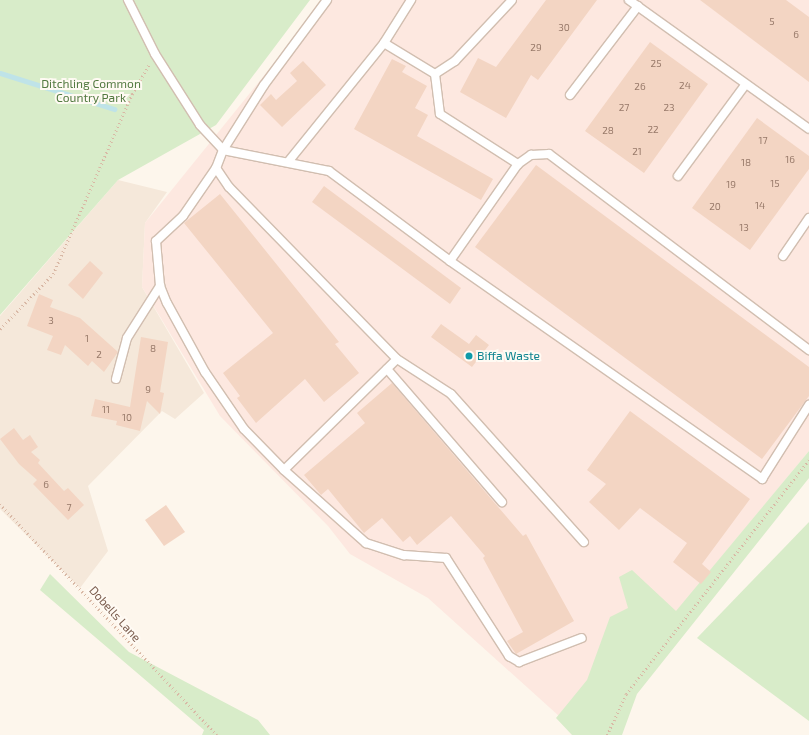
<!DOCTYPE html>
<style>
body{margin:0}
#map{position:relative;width:809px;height:735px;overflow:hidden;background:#fdf6ec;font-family:"Exo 2",sans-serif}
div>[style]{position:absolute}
.residential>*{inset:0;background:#f5e8da}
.commercial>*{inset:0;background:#fde8e0}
.green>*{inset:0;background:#d8ecc9}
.stream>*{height:5px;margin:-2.5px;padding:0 2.5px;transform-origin:2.5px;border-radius:2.5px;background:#bfe3e8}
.building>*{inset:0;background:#f3d5c3}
.path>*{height:2.5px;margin-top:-1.25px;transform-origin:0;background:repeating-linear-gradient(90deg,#d9b8a5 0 1px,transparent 0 4px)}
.roads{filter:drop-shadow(1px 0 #d1beb0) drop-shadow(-1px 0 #d1beb0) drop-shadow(0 1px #d1beb0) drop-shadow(0 -1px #d1beb0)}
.service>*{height:8px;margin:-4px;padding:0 4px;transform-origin:4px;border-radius:4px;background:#fff}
.dots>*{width:11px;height:11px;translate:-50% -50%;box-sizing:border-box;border:2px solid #fffaf3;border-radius:50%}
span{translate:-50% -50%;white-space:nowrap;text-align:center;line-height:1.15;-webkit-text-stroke:4px #fffaf3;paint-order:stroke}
.number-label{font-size:10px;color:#987a6a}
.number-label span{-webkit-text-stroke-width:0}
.park-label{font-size:12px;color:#537a41}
.culture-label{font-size:12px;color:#0d838f}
.left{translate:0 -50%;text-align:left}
.street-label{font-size:12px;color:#7a5c4d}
</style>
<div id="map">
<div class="residential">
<i style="clip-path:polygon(118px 180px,167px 192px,145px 223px,142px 287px,204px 393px,175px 419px,162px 411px,88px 486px,108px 551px,80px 588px,0 509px,0 316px)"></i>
</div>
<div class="commercial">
<i style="clip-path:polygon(325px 0,809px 0,809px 451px,676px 612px,580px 735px,428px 598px,350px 554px,328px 526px,220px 416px,142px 287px,145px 223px)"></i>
</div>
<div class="green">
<i style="clip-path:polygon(0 0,310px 0,216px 125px,118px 180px,0 315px)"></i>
<i style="clip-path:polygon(809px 451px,809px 478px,637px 694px,622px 735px,572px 735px,556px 718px,587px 680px,610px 617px,628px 608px,619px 577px,632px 570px,676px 611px)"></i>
<i style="clip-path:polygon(809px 522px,809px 721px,697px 638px)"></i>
<i style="clip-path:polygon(50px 574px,129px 652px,258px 720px,270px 735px,202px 735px,204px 730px,40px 590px)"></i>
</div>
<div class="stream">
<i style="left:0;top:73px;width:120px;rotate:17.5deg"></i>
</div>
<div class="building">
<i style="clip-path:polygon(546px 0,597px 0,538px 80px,531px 75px,506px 118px,460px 92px,478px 58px,496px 67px)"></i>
<i style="clip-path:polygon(700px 0,786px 0,809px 17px,809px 82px)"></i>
<i style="clip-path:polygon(650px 42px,708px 84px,644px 173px,585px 131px)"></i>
<i style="clip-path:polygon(392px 59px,406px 66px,402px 72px,427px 86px,415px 108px,428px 115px,417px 136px,493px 179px,481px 200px,354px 129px)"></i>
<i style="clip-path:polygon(303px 61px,326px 85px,282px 127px,260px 105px,271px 94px,276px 100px,297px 81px,290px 73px)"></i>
<i style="clip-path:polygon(757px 118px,809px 156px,809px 169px,750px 250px,692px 208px)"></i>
<i style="clip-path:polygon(536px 165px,809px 367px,809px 396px,762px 459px,475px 247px)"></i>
<i style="clip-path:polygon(324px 186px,461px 288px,450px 304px,312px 202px)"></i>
<i style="clip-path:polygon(220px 194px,339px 342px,335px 344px,359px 373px,324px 402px,305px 379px,256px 423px,237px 398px,240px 396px,223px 373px,273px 333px,184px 223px)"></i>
<i style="clip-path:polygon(90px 261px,103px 273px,83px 299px,68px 285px)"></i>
<i style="clip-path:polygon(39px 294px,53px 300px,50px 307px,80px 318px,118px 352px,104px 372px,92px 361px,88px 366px,65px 345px,61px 355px,47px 350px,53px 336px,27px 326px)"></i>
<i style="clip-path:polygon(441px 324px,469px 344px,476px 335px,489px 345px,472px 367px,431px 337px)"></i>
<i style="clip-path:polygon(141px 337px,168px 342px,160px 392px,164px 393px,160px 414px,147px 401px,140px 431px,116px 425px,117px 421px,91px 416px,95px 399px,130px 407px)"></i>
<i style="clip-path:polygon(392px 383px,523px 536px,526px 534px,574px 621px,516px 654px,507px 641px,523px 632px,483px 558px,485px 556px,451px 516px,417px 545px,410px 536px,403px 542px,382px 518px,364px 533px,328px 489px,321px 495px,304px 475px,365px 423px,357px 413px)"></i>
<i style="clip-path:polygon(630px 411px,750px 499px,702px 564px,711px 572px,701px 584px,673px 562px,687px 543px,668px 529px,640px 508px,619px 530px,589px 502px,606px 484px,587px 470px)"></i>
<i style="clip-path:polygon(14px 428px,23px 440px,30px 435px,38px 447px,31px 452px,40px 460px,38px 463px,64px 491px,68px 488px,84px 505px,68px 520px,33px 484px,37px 480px,19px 464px,0 439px)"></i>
<i style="clip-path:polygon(166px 505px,185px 532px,164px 546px,145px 520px)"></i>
</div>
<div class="path">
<i style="left:0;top:329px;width:76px;rotate:-46.1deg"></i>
<i style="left:53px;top:274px;width:197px;rotate:-66.3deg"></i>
<i style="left:132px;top:94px;width:34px;rotate:-60deg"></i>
<i style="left:0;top:504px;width:317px;rotate:46.8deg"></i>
<i style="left:607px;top:735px;width:45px;rotate:-65.1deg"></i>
<i style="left:626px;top:694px;width:297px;rotate:-52deg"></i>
</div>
<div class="roads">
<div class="service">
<i style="left:128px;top:0;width:60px;rotate:63.4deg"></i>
<i style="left:155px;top:54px;width:84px;rotate:57.6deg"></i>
<i style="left:200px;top:125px;width:34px;rotate:47deg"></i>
<i style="left:223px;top:150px;width:19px;rotate:111deg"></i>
<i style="left:216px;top:168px;width:58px;rotate:124.5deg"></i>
<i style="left:183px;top:216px;width:37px;rotate:137deg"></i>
<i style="left:156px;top:241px;width:45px;rotate:84.9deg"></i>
<i style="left:160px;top:286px;width:18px;rotate:68deg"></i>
<i style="left:167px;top:303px;width:79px;rotate:61.2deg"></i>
<i style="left:205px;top:372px;width:69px;rotate:55.6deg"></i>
<i style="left:244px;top:429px;width:57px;rotate:45.7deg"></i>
<i style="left:284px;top:470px;width:110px;rotate:41.7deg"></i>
<i style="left:366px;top:543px;width:40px;rotate:18deg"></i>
<i style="left:404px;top:555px;width:42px;rotate:4.1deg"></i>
<i style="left:446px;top:558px;width:117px;rotate:57.3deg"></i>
<i style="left:509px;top:656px;width:12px;rotate:31deg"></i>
<i style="left:519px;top:662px;width:67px;rotate:-20.9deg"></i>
<i style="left:327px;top:0;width:106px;rotate:126.5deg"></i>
<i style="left:264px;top:85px;width:77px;rotate:122.2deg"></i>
<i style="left:223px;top:150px;width:108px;rotate:11.2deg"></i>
<i style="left:329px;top:171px;width:151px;rotate:36.6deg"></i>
<i style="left:450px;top:261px;width:118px;rotate:-55deg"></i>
<i style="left:629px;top:0;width:221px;rotate:35.6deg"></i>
<i style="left:384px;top:43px;width:51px;rotate:-57.9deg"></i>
<i style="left:435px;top:74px;width:24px;rotate:-33deg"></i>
<i style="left:455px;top:61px;width:83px;rotate:-46.9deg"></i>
<i style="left:570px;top:95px;width:112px;rotate:-52.6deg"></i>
<i style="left:288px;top:162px;width:153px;rotate:-51.1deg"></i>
<i style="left:384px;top:43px;width:60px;rotate:31.3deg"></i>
<i style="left:435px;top:74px;width:40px;rotate:82.9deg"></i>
<i style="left:440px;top:114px;width:93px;rotate:32.7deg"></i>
<i style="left:518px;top:164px;width:16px;rotate:-35deg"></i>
<i style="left:531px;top:155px;width:18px;rotate:-3deg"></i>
<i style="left:549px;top:154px;width:326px;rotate:37deg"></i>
<i style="left:216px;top:168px;width:23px;rotate:56deg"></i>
<i style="left:229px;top:187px;width:240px;rotate:45.7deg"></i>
<i style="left:678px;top:176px;width:113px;rotate:-53.6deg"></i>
<i style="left:783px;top:256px;width:46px;rotate:-55.6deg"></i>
<i style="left:450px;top:261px;width:381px;rotate:34.9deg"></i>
<i style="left:762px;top:479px;width:88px;rotate:-57.6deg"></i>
<i style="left:387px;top:369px;width:176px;rotate:49.2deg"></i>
<i style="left:116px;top:379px;width:42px;rotate:-75deg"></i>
<i style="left:127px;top:338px;width:62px;rotate:-57.6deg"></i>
<i style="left:284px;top:470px;width:158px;rotate:-44.5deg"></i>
<i style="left:397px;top:359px;width:64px;rotate:32.9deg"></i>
<i style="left:451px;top:394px;width:199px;rotate:48.1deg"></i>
</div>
</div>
<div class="dots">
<i style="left:469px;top:356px;background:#0f9aa8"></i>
</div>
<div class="number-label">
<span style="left:772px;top:22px">5</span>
<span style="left:564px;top:28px">30</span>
<span style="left:796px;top:35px">6</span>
<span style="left:536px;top:48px">29</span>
<span style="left:656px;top:64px">25</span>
<span style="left:685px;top:86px">24</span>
<span style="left:640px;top:87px">26</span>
<span style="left:624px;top:108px">27</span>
<span style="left:669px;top:108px">23</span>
<span style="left:653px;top:130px">22</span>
<span style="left:608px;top:131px">28</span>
<span style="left:763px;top:141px">17</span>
<span style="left:637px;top:152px">21</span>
<span style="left:790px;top:160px">16</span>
<span style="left:746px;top:163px">18</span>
<span style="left:775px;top:184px">15</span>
<span style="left:731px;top:185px">19</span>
<span style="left:760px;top:206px">14</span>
<span style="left:715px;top:207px">20</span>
<span style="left:744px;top:228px">13</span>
<span style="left:51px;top:321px">3</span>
<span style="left:87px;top:339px">1</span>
<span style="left:153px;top:349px">8</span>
<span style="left:99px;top:355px">2</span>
<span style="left:148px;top:390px">9</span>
<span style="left:106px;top:410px">11</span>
<span style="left:127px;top:418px">10</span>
<span style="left:46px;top:485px">6</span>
<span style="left:69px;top:508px">7</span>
</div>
<div class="park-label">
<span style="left:91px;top:91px">Ditchling Common<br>Country Park</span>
</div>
<div class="culture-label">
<span class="left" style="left:477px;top:356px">Biffa Waste</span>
</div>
<div class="street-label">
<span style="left:115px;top:614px;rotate:48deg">Dobells Lane</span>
</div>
</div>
